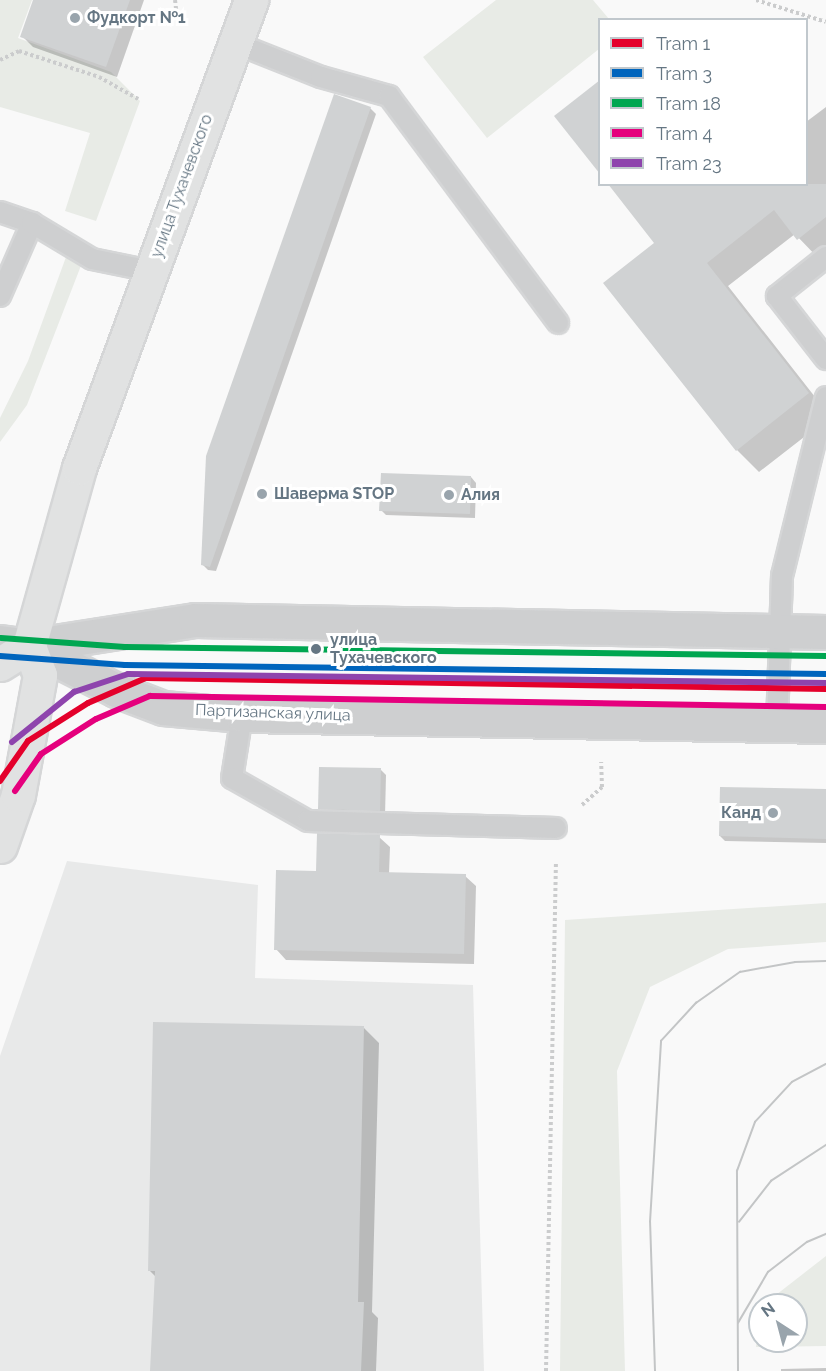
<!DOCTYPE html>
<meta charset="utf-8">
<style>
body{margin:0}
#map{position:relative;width:826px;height:1371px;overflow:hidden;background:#f9f9f9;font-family:Raleway,sans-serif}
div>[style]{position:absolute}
.built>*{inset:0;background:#e8e9e9}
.green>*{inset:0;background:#e8ebe6}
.shadow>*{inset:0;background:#0003}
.building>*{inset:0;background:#d0d2d3}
.path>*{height:4px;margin-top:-2px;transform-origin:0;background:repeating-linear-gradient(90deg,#cbcccd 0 3px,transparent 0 6px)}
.roads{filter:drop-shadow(2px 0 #d5d6d7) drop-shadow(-2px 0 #d5d6d7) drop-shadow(0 2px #d5d6d7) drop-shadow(0 -2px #d5d6d7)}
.service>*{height:20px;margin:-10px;padding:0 10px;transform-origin:10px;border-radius:10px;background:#cecfd0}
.tertiary>*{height:33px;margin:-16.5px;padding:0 16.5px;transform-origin:16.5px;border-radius:16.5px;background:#cecfd0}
.secondary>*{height:33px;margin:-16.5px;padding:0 16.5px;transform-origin:16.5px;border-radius:16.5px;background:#e1e2e2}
.tram>*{height:1.5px;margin:-0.75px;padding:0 0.75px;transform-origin:0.75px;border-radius:0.75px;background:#c3c5c6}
.tram-1>*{height:6px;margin:-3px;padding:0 3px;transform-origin:3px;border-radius:3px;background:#e4002b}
.tram-2>*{height:6px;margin:-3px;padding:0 3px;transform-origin:3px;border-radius:3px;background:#0065bd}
.tram-3>*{height:6px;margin:-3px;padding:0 3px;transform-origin:3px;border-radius:3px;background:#00a651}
.tram-4>*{height:6px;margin:-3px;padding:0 3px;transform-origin:3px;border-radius:3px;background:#e5007d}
.tram-5>*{height:6px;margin:-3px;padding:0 3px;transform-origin:3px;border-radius:3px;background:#8e44ad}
.dots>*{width:16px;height:16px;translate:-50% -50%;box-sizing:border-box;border:3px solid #fff;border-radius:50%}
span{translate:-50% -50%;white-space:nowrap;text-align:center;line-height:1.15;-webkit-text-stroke:6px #fff;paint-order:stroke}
.poi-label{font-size:16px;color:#657683;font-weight:700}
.left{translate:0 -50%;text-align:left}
.right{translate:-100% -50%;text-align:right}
.street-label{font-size:16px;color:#657683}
.stop-label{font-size:16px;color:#657683;font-weight:700}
.legend{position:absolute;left:598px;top:18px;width:210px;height:168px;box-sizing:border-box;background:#fff;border:2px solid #c1c8cd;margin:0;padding:8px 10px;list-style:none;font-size:18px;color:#657683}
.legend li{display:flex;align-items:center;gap:12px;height:30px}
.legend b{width:30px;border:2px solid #c1c8cd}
.north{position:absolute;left:748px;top:1293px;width:60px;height:60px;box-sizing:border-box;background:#fff;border:2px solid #c1c8cd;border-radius:50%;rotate:324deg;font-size:16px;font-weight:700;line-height:24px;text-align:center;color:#657683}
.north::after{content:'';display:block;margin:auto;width:21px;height:27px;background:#99a4ac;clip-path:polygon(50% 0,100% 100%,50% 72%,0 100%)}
</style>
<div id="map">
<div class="built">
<i style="clip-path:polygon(67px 861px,258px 885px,255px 978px,473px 985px,484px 1371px,0 1371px,0 1056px)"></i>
</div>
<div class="green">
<i style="clip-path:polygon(0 0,32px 0,18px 38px,111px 72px,140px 101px,96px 221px,65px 211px,90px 133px,0 107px)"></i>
<i style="clip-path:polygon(496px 0,593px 0,609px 19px,600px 20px,599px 49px,487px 138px,423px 57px)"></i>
<i style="clip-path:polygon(66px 257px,82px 263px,27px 405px,0 442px,0 418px,28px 361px)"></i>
<i style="clip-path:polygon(826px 903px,826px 942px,728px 949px,650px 987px,617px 1071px,625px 1371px,560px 1371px,565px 920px)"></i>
<i style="clip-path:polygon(826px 1256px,826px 1346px,756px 1347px,760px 1313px,760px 1341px,796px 1341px,796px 1305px,763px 1305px)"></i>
</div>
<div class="shadow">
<i style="clip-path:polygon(35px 0,144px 0,117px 77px,33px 47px,22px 36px)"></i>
<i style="clip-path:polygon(826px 107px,826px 257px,821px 261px,795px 234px,728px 286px,826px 411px,826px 420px,759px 472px,737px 450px,605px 283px,806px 184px,806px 122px)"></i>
<i style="clip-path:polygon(370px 108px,376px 114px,216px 571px,208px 570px,202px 564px)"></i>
<i style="clip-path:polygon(471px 477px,476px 483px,475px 518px,386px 515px,381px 510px)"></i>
<i style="clip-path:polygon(381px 770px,386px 775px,385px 816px,325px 814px,320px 809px)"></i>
<i style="clip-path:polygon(826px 791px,826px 843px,725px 841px,720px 836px)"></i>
<i style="clip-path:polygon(379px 837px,390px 847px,389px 874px,465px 876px,476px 886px,474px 964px,286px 960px,276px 949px,318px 872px)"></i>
<i style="clip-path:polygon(364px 1028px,379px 1043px,372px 1312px,378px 1318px,376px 1371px,152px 1371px,156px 1277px,149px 1270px)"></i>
<i style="clip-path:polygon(826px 1368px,826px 1371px,781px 1371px,781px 1369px)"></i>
</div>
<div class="building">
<i style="clip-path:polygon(33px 0,130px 0,106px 67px,20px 37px)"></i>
<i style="clip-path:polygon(600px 80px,600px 174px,554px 116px)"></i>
<i style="clip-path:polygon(334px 94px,371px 107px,210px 567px,201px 565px,206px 456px)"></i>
<i style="clip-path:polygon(608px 184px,826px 184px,826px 217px,797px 240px,774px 210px,707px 263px,809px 393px,736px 451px,603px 283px,654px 243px)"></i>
<i style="clip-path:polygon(381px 473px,471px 476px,470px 514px,379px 511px)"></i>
<i style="clip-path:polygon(319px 767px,381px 768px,380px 811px,318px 809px)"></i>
<i style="clip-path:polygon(720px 787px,826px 789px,826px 839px,719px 836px)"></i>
<i style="clip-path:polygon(317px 833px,380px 835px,379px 872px,466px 874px,464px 954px,274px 950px,276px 870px,316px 871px)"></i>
<i style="clip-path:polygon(153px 1022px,364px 1026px,358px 1302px,364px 1302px,361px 1371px,150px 1371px,155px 1271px,148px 1271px)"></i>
</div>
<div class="path">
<i style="left:175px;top:0;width:17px;rotate:83deg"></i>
<i style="left:756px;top:0;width:73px;rotate:17.4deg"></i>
<i style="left:0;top:60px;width:21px;rotate:-25deg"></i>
<i style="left:19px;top:51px;width:84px;rotate:18deg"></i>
<i style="left:99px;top:77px;width:45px;rotate:29.4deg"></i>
<i style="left:582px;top:805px;width:27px;rotate:-42deg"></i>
<i style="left:602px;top:787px;width:25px;rotate:-92deg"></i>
<i style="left:546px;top:1371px;width:510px;rotate:-88.88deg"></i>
</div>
<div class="roads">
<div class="service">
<i style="left:235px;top:43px;width:92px;rotate:21.6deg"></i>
<i style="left:321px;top:77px;width:71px;rotate:15.6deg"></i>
<i style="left:389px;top:96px;width:283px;rotate:53.3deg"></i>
<i style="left:0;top:212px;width:34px;rotate:19deg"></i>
<i style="left:826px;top:257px;width:63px;rotate:141.5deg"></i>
<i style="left:777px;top:296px;width:80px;rotate:52.1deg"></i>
<i style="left:0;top:296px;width:80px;rotate:-66.3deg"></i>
<i style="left:32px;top:223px;width:70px;rotate:31deg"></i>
<i style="left:92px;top:259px;width:60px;rotate:11.5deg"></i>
<i style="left:242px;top:715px;width:64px;rotate:99deg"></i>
<i style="left:232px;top:778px;width:87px;rotate:29.5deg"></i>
<i style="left:308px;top:821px;width:248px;rotate:1.6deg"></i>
<i style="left:777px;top:726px;width:150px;rotate:-88.1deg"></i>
<i style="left:782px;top:576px;width:184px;rotate:-76.2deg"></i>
</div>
<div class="tertiary">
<i style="left:0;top:642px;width:29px;rotate:8deg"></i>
<i style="left:29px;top:646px;width:168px;rotate:-8.9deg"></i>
<i style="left:195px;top:620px;width:631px;rotate:1.09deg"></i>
<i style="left:29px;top:646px;width:97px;rotate:26.8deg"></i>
<i style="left:116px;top:690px;width:50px;rotate:21deg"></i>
<i style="left:163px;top:708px;width:79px;rotate:5.1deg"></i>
<i style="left:242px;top:715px;width:584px;rotate:1.08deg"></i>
</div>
<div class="secondary">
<i style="left:0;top:664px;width:34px;rotate:-32deg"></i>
<i style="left:0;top:846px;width:54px;rotate:-70.6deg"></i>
<i style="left:18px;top:795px;width:122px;rotate:-79.6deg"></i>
<i style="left:40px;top:675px;width:31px;rotate:-111deg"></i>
<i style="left:29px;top:646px;width:185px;rotate:-74.3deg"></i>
<i style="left:79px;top:468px;width:499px;rotate:-69.8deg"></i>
</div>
</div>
<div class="tram">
<i style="left:739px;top:1222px;width:52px;rotate:-52deg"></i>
<i style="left:771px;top:1181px;width:66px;rotate:-33.2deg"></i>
<i style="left:738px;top:1323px;width:59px;rotate:-59.5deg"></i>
<i style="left:768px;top:1272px;width:49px;rotate:-37.6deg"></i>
<i style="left:807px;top:1242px;width:21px;rotate:-23deg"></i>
<i style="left:655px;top:1371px;width:149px;rotate:-91.9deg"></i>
<i style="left:650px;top:1222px;width:181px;rotate:-86.5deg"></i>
<i style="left:661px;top:1041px;width:52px;rotate:-47.4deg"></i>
<i style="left:696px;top:1003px;width:54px;rotate:-35.2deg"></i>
<i style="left:740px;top:972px;width:56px;rotate:-10.3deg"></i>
<i style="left:795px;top:962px;width:31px;rotate:-2deg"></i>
<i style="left:738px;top:1371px;width:200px;rotate:-90.3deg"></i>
<i style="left:737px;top:1171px;width:52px;rotate:-69.8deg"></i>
<i style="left:755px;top:1122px;width:54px;rotate:-47.2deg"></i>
<i style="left:792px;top:1082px;width:38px;rotate:-28deg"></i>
</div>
<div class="tram-1">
<i style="left:0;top:781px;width:49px;rotate:-55deg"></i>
<i style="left:28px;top:741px;width:71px;rotate:-32.3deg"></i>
<i style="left:88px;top:703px;width:63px;rotate:-23.3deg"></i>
<i style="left:146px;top:678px;width:680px;rotate:0.93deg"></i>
</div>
<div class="tram-2">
<i style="left:0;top:656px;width:125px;rotate:4.1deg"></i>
<i style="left:125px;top:665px;width:701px;rotate:0.74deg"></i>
</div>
<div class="tram-3">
<i style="left:1px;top:638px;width:124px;rotate:4.2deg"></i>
<i style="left:125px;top:647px;width:701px;rotate:0.74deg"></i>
</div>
<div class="tram-4">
<i style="left:15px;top:791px;width:45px;rotate:-54.9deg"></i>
<i style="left:41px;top:754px;width:65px;rotate:-32.5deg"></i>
<i style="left:96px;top:719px;width:59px;rotate:-23.1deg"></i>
<i style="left:150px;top:696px;width:676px;rotate:0.93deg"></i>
</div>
<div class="tram-5">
<i style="left:12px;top:742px;width:80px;rotate:-38.9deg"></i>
<i style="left:74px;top:692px;width:57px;rotate:-18.4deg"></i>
<i style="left:128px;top:674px;width:698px;rotate:0.74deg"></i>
</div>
<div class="dots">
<i style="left:75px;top:18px;background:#99a4ac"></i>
<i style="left:262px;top:494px;background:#99a4ac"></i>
<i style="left:449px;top:495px;background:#99a4ac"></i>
<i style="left:316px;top:649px;background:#657683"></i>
<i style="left:773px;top:813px;background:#99a4ac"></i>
</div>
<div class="poi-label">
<span class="left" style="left:87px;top:18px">Фудкорт №1</span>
<span class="left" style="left:274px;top:494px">Шаверма STOP</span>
<span class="left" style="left:461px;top:495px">Алия</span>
<span class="right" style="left:761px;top:813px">Канд</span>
</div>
<div class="street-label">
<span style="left:182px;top:186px;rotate:-70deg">улица Тухачевского</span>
<span style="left:273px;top:713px;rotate:2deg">Партизанская улица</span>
</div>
<div class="stop-label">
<span class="left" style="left:330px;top:649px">улица<br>Тухачевского</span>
</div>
<ul class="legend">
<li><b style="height:8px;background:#e4002b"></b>Tram 1</li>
<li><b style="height:8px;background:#0065bd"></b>Tram 3</li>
<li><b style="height:8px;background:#00a651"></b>Tram 18</li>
<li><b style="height:8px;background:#e5007d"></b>Tram 4</li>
<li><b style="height:8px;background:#8e44ad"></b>Tram 23</li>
</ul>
<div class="north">N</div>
</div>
